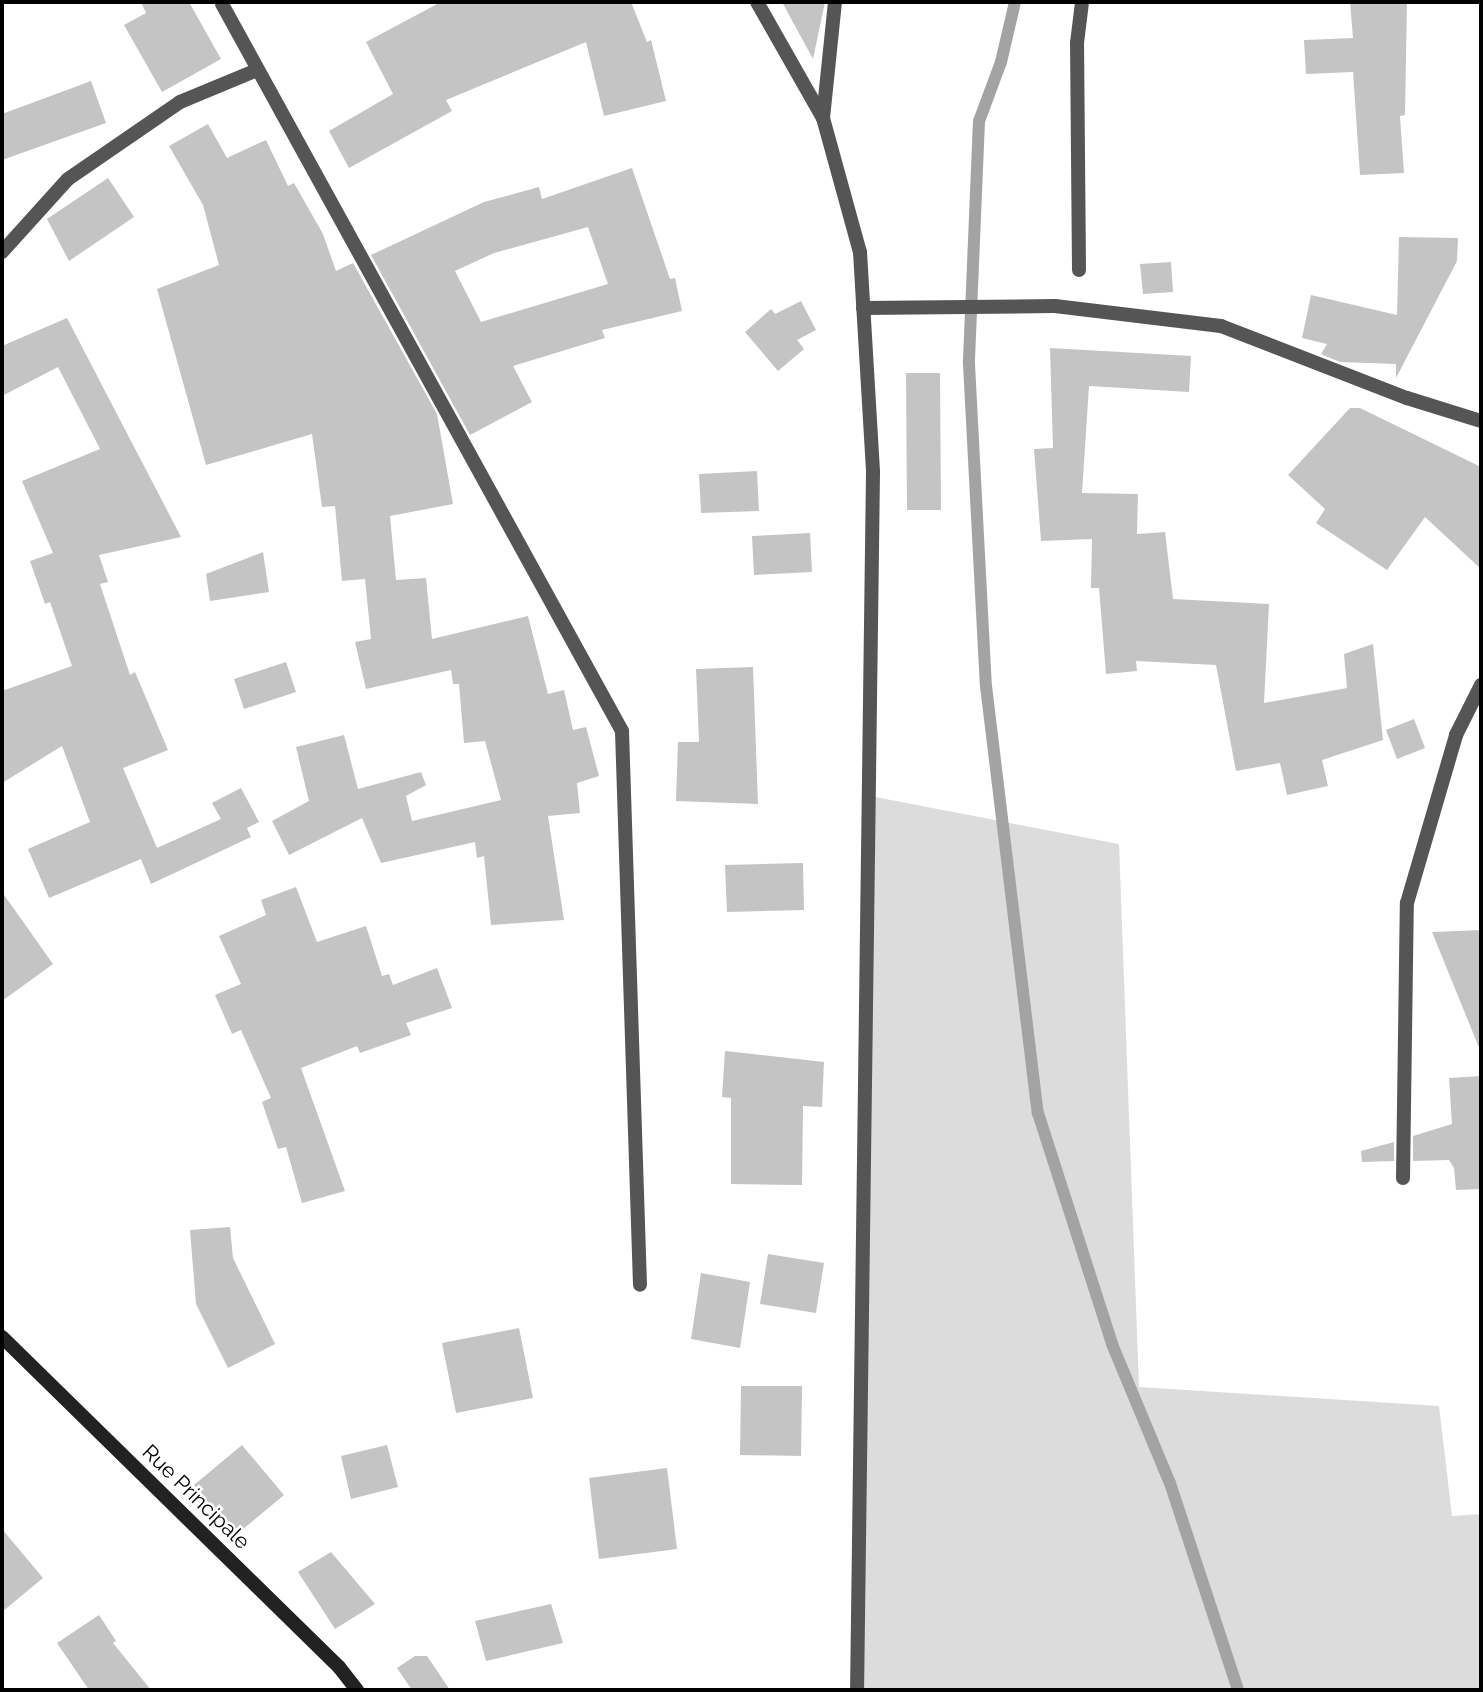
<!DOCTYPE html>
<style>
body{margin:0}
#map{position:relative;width:1483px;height:1692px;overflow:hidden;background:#fff;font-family:Raleway,sans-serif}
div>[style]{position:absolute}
.green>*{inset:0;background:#dcdcdc}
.stream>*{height:12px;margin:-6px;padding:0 6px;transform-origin:6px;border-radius:6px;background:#a3a3a3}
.building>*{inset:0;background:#c4c4c4}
.lane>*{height:14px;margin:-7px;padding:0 7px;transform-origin:7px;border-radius:7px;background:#555}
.street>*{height:14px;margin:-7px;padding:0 7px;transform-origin:7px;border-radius:7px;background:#555}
.secondary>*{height:14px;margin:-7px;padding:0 7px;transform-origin:7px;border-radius:7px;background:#222}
span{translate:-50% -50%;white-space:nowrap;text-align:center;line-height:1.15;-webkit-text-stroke:5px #fff;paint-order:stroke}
.street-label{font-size:21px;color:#000}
.frame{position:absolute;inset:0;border:4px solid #000;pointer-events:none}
</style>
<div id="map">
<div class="green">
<i style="clip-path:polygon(870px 796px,1119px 844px,1139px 1387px,1439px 1406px,1452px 1516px,1481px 1514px,1481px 1690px,857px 1690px)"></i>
</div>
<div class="stream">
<i style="left:1015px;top:2px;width:62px;rotate:103.1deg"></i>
<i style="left:1001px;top:62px;width:63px;rotate:110.4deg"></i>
<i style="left:979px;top:121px;width:243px;rotate:92.4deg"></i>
<i style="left:969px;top:364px;width:322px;rotate:87deg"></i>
<i style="left:986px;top:686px;width:430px;rotate:83.1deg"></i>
<i style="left:1038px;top:1113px;width:243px;rotate:72.2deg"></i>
<i style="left:1112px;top:1344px;width:151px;rotate:67.4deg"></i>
<i style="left:1170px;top:1483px;width:218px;rotate:71.8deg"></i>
</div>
<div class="building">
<i style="clip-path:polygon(141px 2px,189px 2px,221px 59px,162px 92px,124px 25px,146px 13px)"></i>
<i style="clip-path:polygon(441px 2px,631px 2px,647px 42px,651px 40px,666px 101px,604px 116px,586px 42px,446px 100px,452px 111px,349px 168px,329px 131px,393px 94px,366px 42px)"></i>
<i style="clip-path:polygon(782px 2px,825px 2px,813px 59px)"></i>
<i style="clip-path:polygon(1350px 2px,1407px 2px,1405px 115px,1400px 116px,1404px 173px,1360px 175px,1353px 72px,1306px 74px,1304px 40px,1353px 38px)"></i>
<i style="clip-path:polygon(91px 81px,106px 123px,2px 160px,2px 114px)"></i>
<i style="clip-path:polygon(208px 124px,227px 158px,266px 140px,288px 186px,294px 183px,323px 234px,336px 271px,353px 263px,437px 414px,453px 504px,390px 516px,396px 580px,426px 578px,432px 639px,528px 616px,548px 694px,564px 690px,573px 730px,586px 727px,599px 776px,577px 783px,580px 813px,548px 816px,564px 920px,491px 925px,484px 856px,477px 858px,475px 842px,381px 863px,362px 818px,289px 855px,272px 821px,309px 801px,296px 747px,344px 735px,358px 789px,421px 772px,426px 785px,406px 796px,412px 821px,501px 800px,485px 741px,464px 743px,459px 684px,453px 684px,451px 670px,366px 689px,355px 642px,371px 639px,365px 579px,342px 581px,335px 506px,322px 507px,312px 434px,206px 465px,157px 289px,219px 265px,203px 205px,169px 146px)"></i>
<i style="clip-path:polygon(evenodd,632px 168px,670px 279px,675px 278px,682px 311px,602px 330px,605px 338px,513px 366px,532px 402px,470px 435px,371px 255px,484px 202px,539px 187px,542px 199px,632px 168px,588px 227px,608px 284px,481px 322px,455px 271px,494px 253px,588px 227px)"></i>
<i style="clip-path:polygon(108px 178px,134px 217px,69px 261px,47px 219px)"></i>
<i style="clip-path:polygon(1399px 237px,1458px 238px,1457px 261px,1396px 378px,1396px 364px,1340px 362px,1321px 354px,1327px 344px,1302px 338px,1311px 295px,1397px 315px)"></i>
<i style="clip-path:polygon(1171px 262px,1173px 292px,1143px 294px,1140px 264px)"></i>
<i style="clip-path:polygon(801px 301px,816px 330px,797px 340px,804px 349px,778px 371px,745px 332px,771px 309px,775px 314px)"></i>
<i style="clip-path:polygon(67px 318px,181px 537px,99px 555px,108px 582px,100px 584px,130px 675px,135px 672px,168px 750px,123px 768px,157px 848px,221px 819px,212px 803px,241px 788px,259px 822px,247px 828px,251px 837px,151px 884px,141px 859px,49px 898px,28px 849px,90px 822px,62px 746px,2px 783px,2px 691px,72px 666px,50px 602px,45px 604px,30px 561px,53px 553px,22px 481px,100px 449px,58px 367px,2px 396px,2px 346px)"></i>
<i style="clip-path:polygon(1050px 348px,1191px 356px,1189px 392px,1089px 386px,1082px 493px,1138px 494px,1137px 534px,1165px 532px,1173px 599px,1269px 604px,1264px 703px,1347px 688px,1344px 654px,1373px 644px,1383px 740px,1322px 760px,1328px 786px,1287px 795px,1280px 763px,1236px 771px,1216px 665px,1136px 661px,1137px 671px,1106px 674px,1099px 588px,1091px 588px,1092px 539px,1041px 541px,1034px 449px,1053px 448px)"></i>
<i style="clip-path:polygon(906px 373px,940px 373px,941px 510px,907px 510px)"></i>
<i style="clip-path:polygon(1350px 408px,1360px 408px,1481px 467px,1481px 569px,1425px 517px,1387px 570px,1316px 523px,1325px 509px,1288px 475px)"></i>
<i style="clip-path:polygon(757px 471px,759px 511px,701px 513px,699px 474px)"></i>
<i style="clip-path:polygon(810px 533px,812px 572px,754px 575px,752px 536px)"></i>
<i style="clip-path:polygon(263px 552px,269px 592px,210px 601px,206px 574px)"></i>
<i style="clip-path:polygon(286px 662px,296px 692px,244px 709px,234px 679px)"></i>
<i style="clip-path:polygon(753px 667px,758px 804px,676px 801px,678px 742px,699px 742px,696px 669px)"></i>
<i style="clip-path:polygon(1414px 719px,1425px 748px,1397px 759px,1386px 730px)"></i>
<i style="clip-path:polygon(803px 863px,804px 910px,727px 912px,725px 865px)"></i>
<i style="clip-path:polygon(296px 887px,317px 942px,366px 926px,382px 976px,389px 974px,393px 985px,437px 968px,452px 1008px,406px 1023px,411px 1035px,360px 1053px,357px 1046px,301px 1068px,345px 1191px,302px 1203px,286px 1147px,278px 1149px,262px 1102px,271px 1098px,241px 1030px,232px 1034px,215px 995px,241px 984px,219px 936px,266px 915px,261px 900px)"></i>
<i style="clip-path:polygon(2px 892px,53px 964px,2px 1001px)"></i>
<i style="clip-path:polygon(1481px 930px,1481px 1050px,1480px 1050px,1432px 932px)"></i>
<i style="clip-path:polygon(725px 1051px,824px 1062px,822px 1107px,803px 1106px,802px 1185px,731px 1184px,731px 1098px,722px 1097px)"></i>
<i style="clip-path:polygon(1481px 1076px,1481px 1189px,1456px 1190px,1454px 1168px,1449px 1160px,1413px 1161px,1413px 1136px,1452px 1124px,1449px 1078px)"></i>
<i style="clip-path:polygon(1394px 1142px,1394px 1161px,1362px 1162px,1361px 1151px)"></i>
<i style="clip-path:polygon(230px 1227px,233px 1258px,275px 1344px,228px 1368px,196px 1304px,190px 1230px)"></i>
<i style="clip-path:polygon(768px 1254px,824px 1263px,816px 1313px,760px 1304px)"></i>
<i style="clip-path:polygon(701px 1273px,750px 1282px,740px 1348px,691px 1339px)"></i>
<i style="clip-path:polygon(519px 1328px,533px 1398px,456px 1413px,442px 1343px)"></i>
<i style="clip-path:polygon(741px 1386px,802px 1386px,801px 1456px,740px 1455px)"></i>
<i style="clip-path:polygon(242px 1445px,284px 1495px,236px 1535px,194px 1485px)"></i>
<i style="clip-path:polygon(387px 1445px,398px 1487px,351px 1499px,341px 1456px)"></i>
<i style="clip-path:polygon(667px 1468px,677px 1549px,599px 1559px,589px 1478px)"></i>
<i style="clip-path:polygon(2px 1529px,43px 1578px,2px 1612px)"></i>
<i style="clip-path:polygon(331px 1552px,375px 1604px,335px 1629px,298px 1572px)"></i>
<i style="clip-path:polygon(551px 1604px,563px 1643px,486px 1661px,475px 1621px)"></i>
<i style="clip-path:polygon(99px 1615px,116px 1641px,113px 1643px,151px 1690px,89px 1690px,57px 1643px)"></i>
<i style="clip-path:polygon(415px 1656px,427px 1656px,450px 1690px,412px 1690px,397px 1668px)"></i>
</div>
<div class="lane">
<i style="left:2px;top:252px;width:98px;rotate:-47.9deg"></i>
<i style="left:68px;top:179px;width:136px;rotate:-34.5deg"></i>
<i style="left:180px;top:102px;width:83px;rotate:-22.6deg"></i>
</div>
<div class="street">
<i style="left:757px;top:2px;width:133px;rotate:60.4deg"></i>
<i style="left:823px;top:118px;width:139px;rotate:74.6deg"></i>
<i style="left:860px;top:252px;width:220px;rotate:86.6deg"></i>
<i style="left:873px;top:472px;width:1218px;rotate:90.75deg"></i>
<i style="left:222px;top:4px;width:830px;rotate:61.18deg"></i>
<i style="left:622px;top:731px;width:554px;rotate:88.14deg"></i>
<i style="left:823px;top:118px;width:117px;rotate:-84.1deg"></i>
<i style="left:1079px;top:270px;width:227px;rotate:-90.5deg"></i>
<i style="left:1077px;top:43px;width:41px;rotate:-83deg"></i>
<i style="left:863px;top:308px;width:192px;rotate:-0.6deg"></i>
<i style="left:1055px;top:306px;width:167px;rotate:6.9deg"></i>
<i style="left:1221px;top:326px;width:199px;rotate:21.2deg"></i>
<i style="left:1407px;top:398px;width:77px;rotate:17.3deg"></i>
<i style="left:1403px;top:1178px;width:275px;rotate:-89.2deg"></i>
<i style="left:1407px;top:903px;width:175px;rotate:-73.7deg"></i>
<i style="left:1456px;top:735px;width:56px;rotate:-63.4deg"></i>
</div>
<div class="secondary">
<i style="left:2px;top:1337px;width:472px;rotate:44.4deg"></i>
<i style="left:339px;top:1667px;width:29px;rotate:52deg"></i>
</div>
<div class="street-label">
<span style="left:196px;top:1497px;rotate:44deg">Rue Principale</span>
</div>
<div class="frame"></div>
</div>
